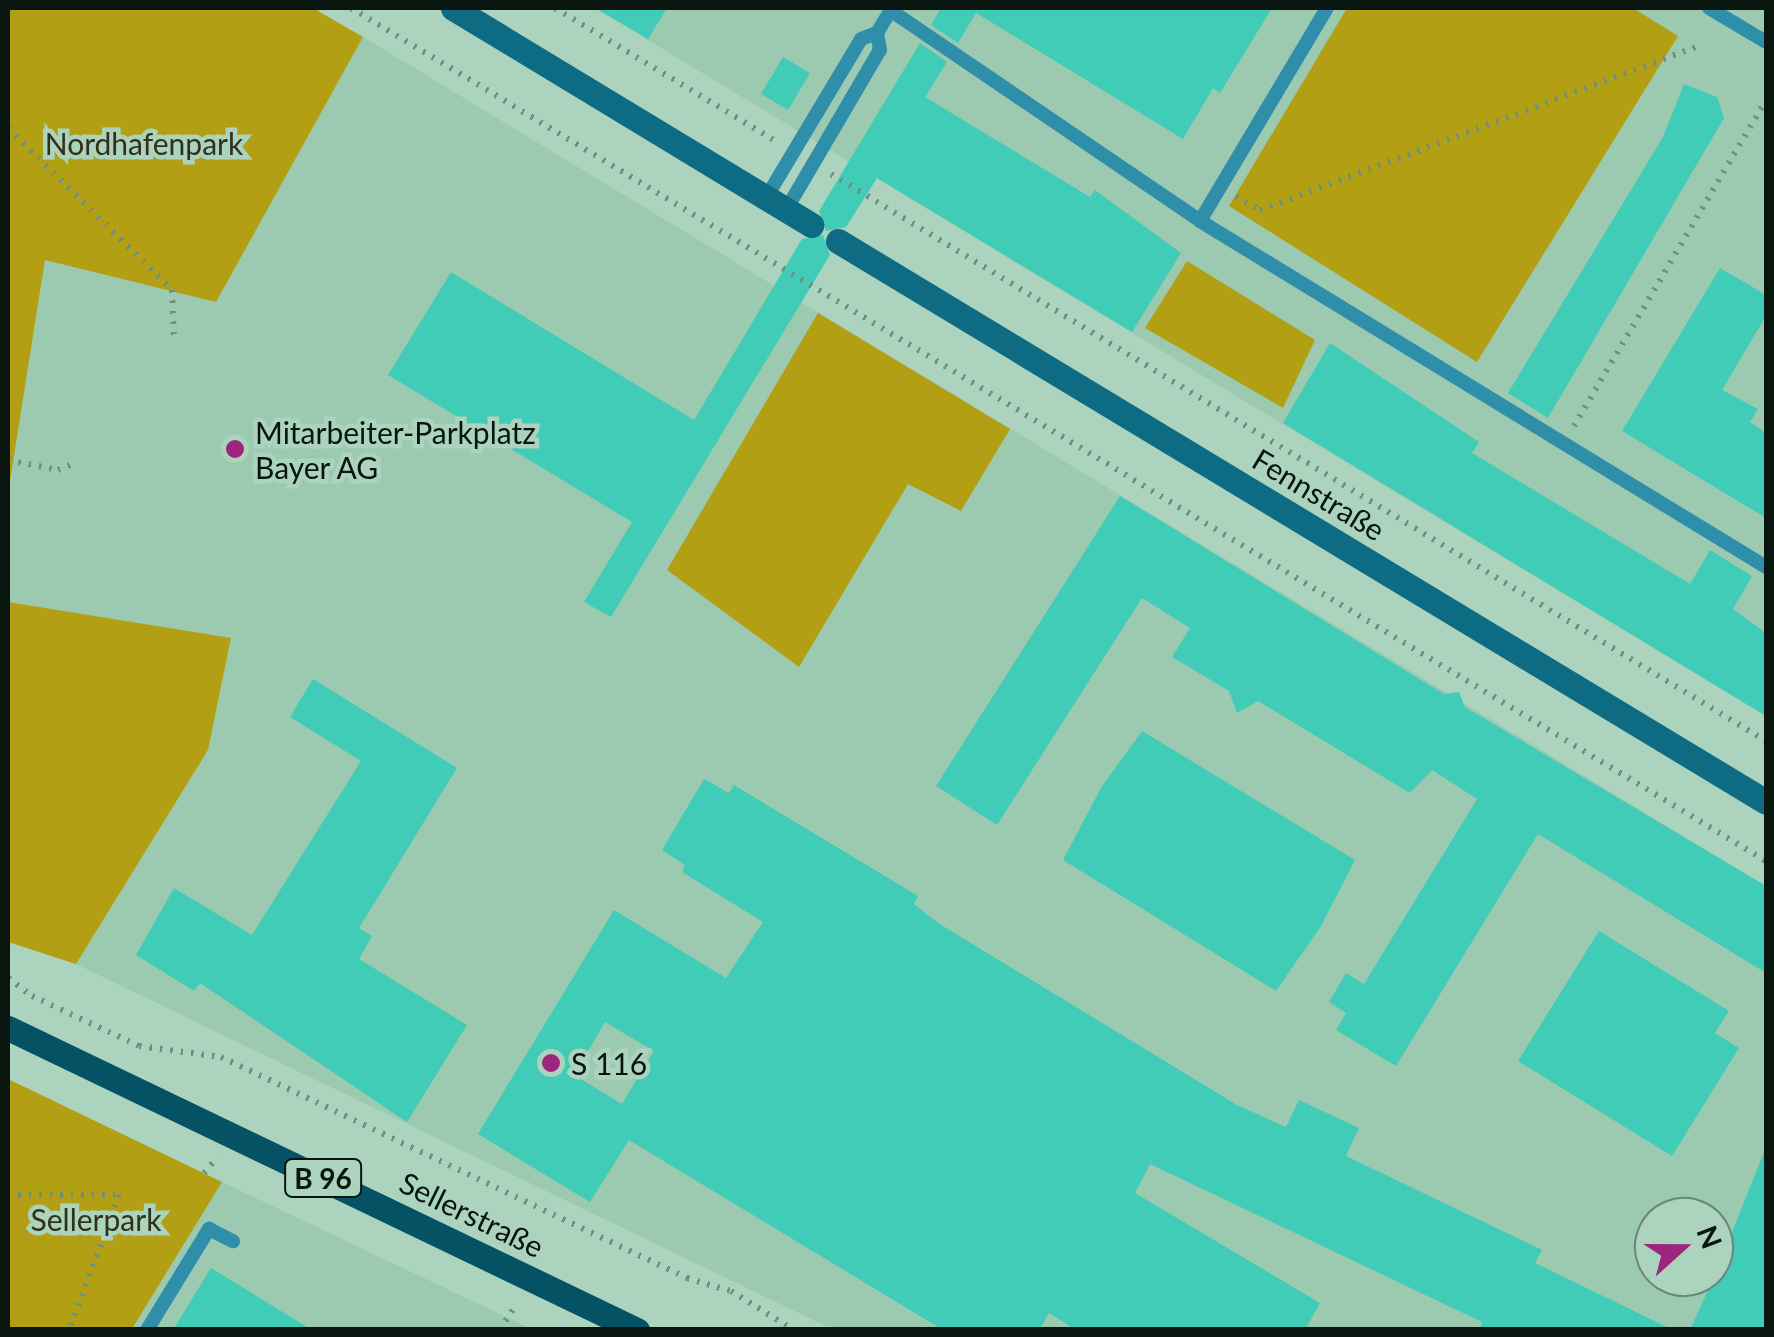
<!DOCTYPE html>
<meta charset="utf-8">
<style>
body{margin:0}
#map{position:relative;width:1774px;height:1337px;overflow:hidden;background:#abd3bd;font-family:Lato,sans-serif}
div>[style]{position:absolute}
.built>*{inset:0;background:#9bcab0}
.green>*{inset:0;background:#b29f13}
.building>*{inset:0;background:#40ccb7}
.path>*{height:6px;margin-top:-3px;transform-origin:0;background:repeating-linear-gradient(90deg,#718f7f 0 2.5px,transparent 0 10.5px)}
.service>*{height:14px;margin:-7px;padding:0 7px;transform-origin:7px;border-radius:7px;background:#2f8faa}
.secondary>*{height:25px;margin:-12.5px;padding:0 12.5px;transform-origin:12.5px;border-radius:12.5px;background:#0d6c83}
.primary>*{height:25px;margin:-12.5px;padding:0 12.5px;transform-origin:12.5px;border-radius:12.5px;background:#065265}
.dots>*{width:28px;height:28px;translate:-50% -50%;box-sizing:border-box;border:5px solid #abd3bd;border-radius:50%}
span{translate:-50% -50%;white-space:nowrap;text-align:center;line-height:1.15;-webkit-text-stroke:9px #abd3bd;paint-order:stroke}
.shield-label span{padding:2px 8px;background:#abd3bd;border:2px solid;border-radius:8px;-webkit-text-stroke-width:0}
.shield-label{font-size:28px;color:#08160f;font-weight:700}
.park-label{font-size:30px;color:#333019}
.poi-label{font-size:30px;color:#08160f}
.left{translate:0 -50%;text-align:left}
.street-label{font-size:30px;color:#08160f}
.frame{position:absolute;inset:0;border:10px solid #08160f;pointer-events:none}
.north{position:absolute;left:1634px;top:1197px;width:100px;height:100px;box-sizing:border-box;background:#abd3bd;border:2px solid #6a8777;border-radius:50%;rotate:69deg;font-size:28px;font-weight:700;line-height:40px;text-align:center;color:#08160f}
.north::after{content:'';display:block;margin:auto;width:35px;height:45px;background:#9d257e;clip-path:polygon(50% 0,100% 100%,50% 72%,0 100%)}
</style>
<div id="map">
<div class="built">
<i style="clip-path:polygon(595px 8px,1766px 8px,1766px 716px,1433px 515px)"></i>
<i style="clip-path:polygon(evenodd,363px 37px,1766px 886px,1766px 1329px,832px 1329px,76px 964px,208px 750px,231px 639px,8px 602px,8px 494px,45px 259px,216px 301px,363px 37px,1654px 1217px,1714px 1217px,1714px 1277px,1654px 1277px,1654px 1217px)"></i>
<i style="clip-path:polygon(222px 1182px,531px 1329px,132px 1330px)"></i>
</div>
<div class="green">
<i style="clip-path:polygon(8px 8px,313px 8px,363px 37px,216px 302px,45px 260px,8px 494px)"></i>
<i style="clip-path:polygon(1347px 8px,1633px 8px,1678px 36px,1477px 362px,1229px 206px)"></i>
<i style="clip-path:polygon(1187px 261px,1315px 340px,1283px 408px,1145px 328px)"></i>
<i style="clip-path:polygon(818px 313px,1010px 429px,961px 511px,908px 484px,799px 667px,667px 570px)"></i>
<i style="clip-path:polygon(8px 602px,231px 638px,208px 750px,76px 964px,8px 942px)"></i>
<i style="clip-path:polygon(8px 1079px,222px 1182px,132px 1329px,8px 1329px)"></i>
</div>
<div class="building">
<i style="clip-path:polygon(595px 8px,667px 8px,648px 39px)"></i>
<i style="clip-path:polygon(941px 8px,1272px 8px,1220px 93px,1213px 88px,1183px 139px,976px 13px,958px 43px,931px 25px)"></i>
<i style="clip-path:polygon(920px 43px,947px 62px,925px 97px,1090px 197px,1095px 190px,1181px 253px,1132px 332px,877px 178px,846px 227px,826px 231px,819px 211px)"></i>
<i style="clip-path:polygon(783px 57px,810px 73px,788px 110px,761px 94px)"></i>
<i style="clip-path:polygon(1684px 84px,1717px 97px,1724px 118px,1548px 418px,1508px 393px,1663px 137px)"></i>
<i style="clip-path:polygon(823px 235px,830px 255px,611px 617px,584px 602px,632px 522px,388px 375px,451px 272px,694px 420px,802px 239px)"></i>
<i style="clip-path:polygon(1720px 268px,1766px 295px,1766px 316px,1722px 390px,1758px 409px,1750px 422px,1766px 433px,1766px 518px,1622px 431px)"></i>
<i style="clip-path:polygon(1330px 343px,1479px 442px,1472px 453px,1690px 584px,1710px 550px,1752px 576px,1733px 609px,1766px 633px,1766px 716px,1283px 423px)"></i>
<i style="clip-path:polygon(1120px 496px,1444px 694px,1459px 692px,1465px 707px,1766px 886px,1766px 973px,1538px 834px,1396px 1066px,1336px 1030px,1346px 1013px,1329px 1002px,1346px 973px,1364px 984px,1477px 799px,1432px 770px,1410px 793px,1258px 701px,1237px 713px,1229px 691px,1172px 657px,1190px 628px,1142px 598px,997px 825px,936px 786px)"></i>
<i style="clip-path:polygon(313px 679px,457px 768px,359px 928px,372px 936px,359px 959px,467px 1025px,407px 1122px,200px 983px,194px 991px,136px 955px,174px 888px,252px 935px,361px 761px,290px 717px)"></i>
<i style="clip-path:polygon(1142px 731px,1355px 860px,1321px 926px,1276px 991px,1063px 860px,1102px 786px)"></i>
<i style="clip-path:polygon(evenodd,704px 779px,729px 793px,734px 785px,918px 896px,914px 904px,938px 923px,1237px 1105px,1286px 1127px,1299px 1100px,1359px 1128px,1346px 1156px,1542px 1250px,1535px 1263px,1673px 1330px,1479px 1330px,1482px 1322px,1150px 1164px,1135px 1193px,1320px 1303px,1305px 1330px,1076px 1330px,1049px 1313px,1039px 1330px,943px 1330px,629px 1140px,590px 1202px,478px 1134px,614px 910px,726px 978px,763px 922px,682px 872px,685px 865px,662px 850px,704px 779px,605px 1022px,654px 1051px,622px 1104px,574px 1075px,605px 1022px)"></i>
<i style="clip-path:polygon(1599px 931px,1729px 1011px,1715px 1033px,1739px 1048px,1672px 1156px,1518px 1061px)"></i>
<i style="clip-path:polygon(1766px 1147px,1766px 1330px,1690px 1330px,1714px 1277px)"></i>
<i style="clip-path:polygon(211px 1268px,312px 1330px,173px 1330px)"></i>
</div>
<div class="path">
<i style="left:351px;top:8px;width:1652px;rotate:31.08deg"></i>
<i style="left:555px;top:8px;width:259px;rotate:31.1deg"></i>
<i style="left:8px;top:128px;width:231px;rotate:44.6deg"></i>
<i style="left:172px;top:290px;width:50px;rotate:87.7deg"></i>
<i style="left:831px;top:174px;width:1093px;rotate:31.23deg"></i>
<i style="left:1236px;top:196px;width:28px;rotate:30deg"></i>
<i style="left:1260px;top:210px;width:466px;rotate:-20.5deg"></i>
<i style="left:1574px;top:426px;width:378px;rotate:-59.5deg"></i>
<i style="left:8px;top:460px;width:51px;rotate:11.3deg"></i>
<i style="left:58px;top:470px;width:18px;rotate:-22deg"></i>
<i style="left:8px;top:978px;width:30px;rotate:37deg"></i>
<i style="left:32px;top:996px;width:118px;rotate:25deg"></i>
<i style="left:139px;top:1046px;width:83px;rotate:7.6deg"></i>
<i style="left:221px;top:1057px;width:516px;rotate:25.37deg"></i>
<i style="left:687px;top:1278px;width:46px;rotate:16.5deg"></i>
<i style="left:731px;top:1291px;width:74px;rotate:31.8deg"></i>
<i style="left:204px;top:1173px;width:21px;rotate:-49deg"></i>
<i style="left:8px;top:1195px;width:111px"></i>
<i style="left:119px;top:1195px;width:144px;rotate:110.3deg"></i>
<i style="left:500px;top:1330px;width:25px;rotate:-58deg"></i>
</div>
<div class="service">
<i style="left:1327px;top:8px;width:248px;rotate:120.8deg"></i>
<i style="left:1200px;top:221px;width:663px;rotate:31.44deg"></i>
<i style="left:1709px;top:8px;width:66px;rotate:30.8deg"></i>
<i style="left:890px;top:10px;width:375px;rotate:34.2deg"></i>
<i style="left:766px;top:198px;width:185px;rotate:-59.1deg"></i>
<i style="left:861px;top:39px;width:17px;rotate:-21deg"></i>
<i style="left:786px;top:210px;width:186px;rotate:-59.6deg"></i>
<i style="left:880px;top:50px;width:17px;rotate:-100deg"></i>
<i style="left:877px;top:33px;width:29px;rotate:-59deg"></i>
<i style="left:147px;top:1330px;width:119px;rotate:-58.5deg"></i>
<i style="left:209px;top:1229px;width:27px;rotate:27deg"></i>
</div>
<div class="secondary">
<i style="left:453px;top:8px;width:419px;rotate:31.2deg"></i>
<i style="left:838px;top:241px;width:1084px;rotate:31.15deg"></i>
</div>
<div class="primary">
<i style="left:8px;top:1028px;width:698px;rotate:25.65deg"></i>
</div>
<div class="dots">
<i style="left:235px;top:449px;background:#9d257e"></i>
<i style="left:551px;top:1063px;background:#9d257e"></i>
</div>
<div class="shield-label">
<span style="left:323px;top:1178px">B 96</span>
</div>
<div class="park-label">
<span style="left:144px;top:143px">Nordhafenpark</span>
<span style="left:96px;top:1219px">Sellerpark</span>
</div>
<div class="poi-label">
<span class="left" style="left:255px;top:449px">Mitarbeiter-Parkplatz<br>Bayer AG</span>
<span class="left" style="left:571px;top:1063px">S 116</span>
</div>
<div class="street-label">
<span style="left:1319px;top:494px;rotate:31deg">Fennstraße</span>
<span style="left:472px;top:1214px;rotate:26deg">Sellerstraße</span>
</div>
<div class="frame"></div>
<div class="north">N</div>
</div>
